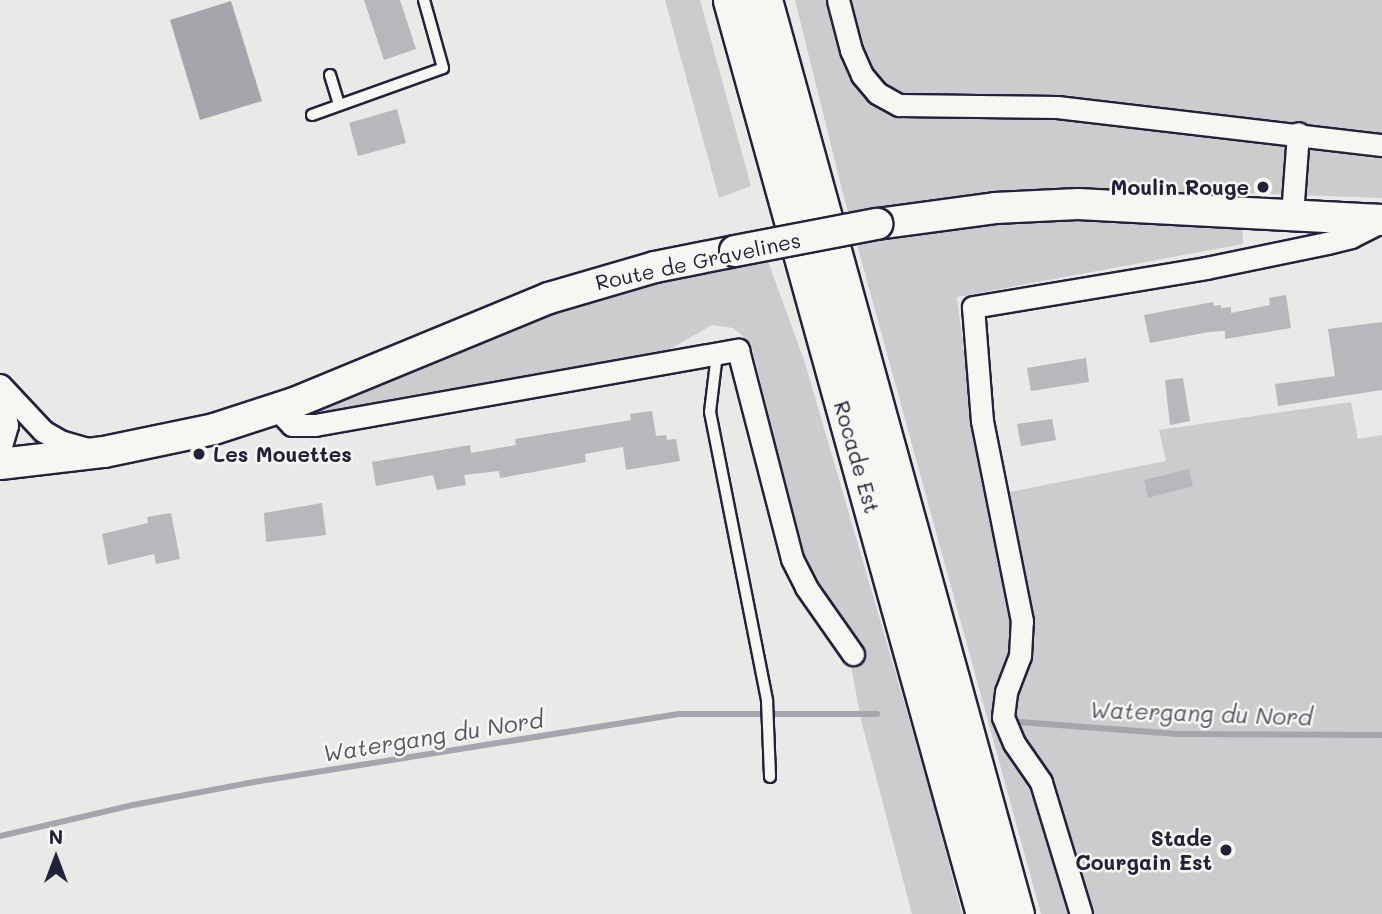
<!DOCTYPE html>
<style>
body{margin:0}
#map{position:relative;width:1382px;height:914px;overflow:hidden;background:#e9e9e7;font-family:Mali,sans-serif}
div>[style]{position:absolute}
.green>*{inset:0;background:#ccccce}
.water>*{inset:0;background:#a5a5ac}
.stream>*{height:6px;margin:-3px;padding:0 3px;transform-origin:3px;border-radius:3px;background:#a5a5ac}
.building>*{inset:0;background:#b8b8bc}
.roads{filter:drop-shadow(2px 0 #22223b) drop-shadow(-2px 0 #22223b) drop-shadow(0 2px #22223b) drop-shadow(0 -2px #22223b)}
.service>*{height:10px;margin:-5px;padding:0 5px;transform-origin:5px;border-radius:5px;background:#f6f6f2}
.minor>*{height:21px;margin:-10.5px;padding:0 10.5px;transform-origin:10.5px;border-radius:10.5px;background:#f6f6f2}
.secondary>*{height:30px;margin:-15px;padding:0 15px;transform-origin:15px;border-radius:15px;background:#f6f6f2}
.trunk>*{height:35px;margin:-17.5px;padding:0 17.5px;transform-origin:17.5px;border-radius:17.5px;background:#f6f6f2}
.bridges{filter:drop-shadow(2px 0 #22223b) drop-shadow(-2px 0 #22223b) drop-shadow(0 2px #22223b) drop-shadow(0 -2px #22223b)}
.secondary-bridge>*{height:30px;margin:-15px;padding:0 15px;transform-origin:15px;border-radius:15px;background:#f6f6f2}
.dots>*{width:19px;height:19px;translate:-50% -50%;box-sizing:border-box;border:4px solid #f6f6f2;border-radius:50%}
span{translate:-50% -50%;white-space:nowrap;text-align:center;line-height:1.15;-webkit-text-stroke:5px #f6f6f2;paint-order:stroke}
.poi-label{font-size:21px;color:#22223b;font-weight:700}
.right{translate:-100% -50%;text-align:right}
.left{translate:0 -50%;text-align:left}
.street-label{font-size:21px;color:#22223b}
.water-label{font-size:23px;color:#565668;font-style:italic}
.north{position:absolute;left:21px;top:823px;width:70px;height:70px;-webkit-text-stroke:5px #f6f6f2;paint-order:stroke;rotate:0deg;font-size:19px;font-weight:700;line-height:28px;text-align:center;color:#22223b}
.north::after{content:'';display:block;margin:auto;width:24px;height:32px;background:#22223b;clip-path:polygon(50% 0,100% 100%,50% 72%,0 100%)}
</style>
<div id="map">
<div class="green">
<i style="clip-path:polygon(665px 0,700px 0,751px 186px,719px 198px)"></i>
<i style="clip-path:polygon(795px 0,1382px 0,1382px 198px,1241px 193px,1243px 244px,957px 297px,974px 429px,990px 496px,1166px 461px,1159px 430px,1351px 402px,1358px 439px,1382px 435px,1382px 914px,1041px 914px,842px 190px)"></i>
<i style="clip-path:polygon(766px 256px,805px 363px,928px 784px,962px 914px,912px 914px,861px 720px,842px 617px,804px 562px,751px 343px,733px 328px,712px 325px,665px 352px,400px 397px,319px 415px,308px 413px,532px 317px,641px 285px)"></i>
</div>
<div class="water">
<i style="clip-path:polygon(231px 1px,262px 101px,200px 120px,170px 20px)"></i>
</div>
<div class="stream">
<i style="left:1019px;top:722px;width:159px;rotate:4.3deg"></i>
<i style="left:1178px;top:734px;width:204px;rotate:0.3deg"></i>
<i style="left:0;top:836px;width:137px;rotate:-13.1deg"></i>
<i style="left:133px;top:805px;width:117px;rotate:-10.8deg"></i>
<i style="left:248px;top:783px;width:436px;rotate:-9.1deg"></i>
<i style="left:679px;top:714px;width:198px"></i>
</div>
<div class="building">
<i style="clip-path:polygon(364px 0,400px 0,416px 49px,384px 60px)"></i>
<i style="clip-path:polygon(397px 109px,406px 143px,358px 156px,349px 123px)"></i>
<i style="clip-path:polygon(1286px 295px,1291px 328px,1225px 339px,1225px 331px,1209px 332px,1150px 343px,1144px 315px,1213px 302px,1214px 306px,1221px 305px,1221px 308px,1231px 307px,1231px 313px,1270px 305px,1269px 298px)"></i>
<i style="clip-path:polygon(1382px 322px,1382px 390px,1278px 406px,1275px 384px,1335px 376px,1328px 329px)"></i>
<i style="clip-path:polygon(1086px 358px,1089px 382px,1031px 391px,1027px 368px)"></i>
<i style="clip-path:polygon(1183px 378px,1190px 421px,1170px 425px,1165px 380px)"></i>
<i style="clip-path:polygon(652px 411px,656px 436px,666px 435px,667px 440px,676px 439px,680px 461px,626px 470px,623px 447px,585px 454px,586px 462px,539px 471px,500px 478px,499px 471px,464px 475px,466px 485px,437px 490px,433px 475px,376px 486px,372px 462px,470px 445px,471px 453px,516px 445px,515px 439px,631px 420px,630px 414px)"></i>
<i style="clip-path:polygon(1052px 419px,1056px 440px,1021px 446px,1017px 424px)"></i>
<i style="clip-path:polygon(1189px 469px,1193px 486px,1148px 498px,1144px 480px)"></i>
<i style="clip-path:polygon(322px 503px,326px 535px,266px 542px,264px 513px)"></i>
<i style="clip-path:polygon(171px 513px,180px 559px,156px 564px,154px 554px,108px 565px,102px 534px,148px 523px,147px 517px)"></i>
</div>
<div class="roads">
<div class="service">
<i style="left:330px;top:75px;width:31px;rotate:73deg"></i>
<i style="left:312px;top:115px;width:139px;rotate:-19.7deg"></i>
<i style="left:443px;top:68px;width:71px;rotate:-105.6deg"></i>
<i style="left:717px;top:354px;width:58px;rotate:96.9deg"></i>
<i style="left:710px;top:412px;width:295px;rotate:78.8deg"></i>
<i style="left:767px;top:701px;width:76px;rotate:87.7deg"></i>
</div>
<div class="minor">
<i style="left:838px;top:0;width:52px;rotate:75.4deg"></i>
<i style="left:851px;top:50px;width:27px;rotate:66deg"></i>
<i style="left:862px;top:75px;width:23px;rotate:50deg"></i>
<i style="left:877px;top:93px;width:25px;rotate:29deg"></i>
<i style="left:899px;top:105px;width:158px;rotate:0.7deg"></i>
<i style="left:1057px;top:107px;width:327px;rotate:6.7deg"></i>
<i style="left:1292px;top:215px;width:82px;rotate:-85.8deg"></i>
<i style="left:0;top:385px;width:63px;rotate:46.9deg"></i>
<i style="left:43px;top:431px;width:20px;rotate:30deg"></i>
<i style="left:60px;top:441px;width:29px;rotate:16deg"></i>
<i style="left:0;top:392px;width:34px;rotate:78deg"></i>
<i style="left:7px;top:425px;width:25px;rotate:106deg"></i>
<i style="left:277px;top:409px;width:22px;rotate:47deg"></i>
<i style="left:292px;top:425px;width:23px"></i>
<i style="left:315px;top:425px;width:430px;rotate:-10.1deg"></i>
<i style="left:738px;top:350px;width:216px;rotate:75.5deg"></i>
<i style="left:792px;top:559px;width:31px;rotate:63deg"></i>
<i style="left:806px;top:587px;width:82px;rotate:55deg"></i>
<i style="left:1081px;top:914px;width:138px;rotate:-106.9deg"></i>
<i style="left:1041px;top:782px;width:47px;rotate:-124.7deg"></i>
<i style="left:1014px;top:743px;width:28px;rotate:-113deg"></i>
<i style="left:1003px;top:717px;width:25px;rotate:-83deg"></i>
<i style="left:1006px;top:692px;width:39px;rotate:-69deg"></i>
<i style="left:1020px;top:656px;width:35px;rotate:-87deg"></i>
<i style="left:1022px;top:621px;width:204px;rotate:-101.3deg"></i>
<i style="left:982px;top:421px;width:114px;rotate:-94.5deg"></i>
<i style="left:973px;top:307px;width:236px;rotate:-9.5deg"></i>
<i style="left:1206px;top:268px;width:124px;rotate:-11.7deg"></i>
<i style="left:1327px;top:243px;width:25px;rotate:-14deg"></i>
<i style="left:1351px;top:237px;width:35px;rotate:-27deg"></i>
</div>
<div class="secondary">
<i style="left:877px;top:224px;width:119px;rotate:-7.7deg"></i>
<i style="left:995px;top:208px;width:83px;rotate:-2.8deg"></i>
<i style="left:1078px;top:204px;width:304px;rotate:3deg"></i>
<i style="left:0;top:464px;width:105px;rotate:-6.6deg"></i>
<i style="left:104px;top:452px;width:112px;rotate:-11.8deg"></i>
<i style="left:214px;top:429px;width:84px;rotate:-18deg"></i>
<i style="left:294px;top:403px;width:276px;rotate:-22.4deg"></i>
<i style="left:549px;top:298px;width:110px;rotate:-16.3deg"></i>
<i style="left:655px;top:267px;width:82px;rotate:-11.3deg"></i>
</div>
<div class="trunk">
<i style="left:731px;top:0;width:948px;rotate:74.53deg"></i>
<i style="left:764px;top:0;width:948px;rotate:74.59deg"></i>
</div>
</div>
<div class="bridges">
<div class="secondary-bridge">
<i style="left:735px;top:251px;width:145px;rotate:-10.8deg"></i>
</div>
</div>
<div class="dots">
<i style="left:1263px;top:187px;background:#22223b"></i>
<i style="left:199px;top:454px;background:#22223b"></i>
<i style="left:1226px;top:850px;background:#22223b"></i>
</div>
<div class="poi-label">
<span class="right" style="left:1249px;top:187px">Moulin Rouge</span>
<span class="left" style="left:213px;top:454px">Les Mouettes</span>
<span class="right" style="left:1212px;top:850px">Stade<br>Courgain Est</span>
</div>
<div class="street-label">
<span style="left:698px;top:261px;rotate:-12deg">Route de Gravelines</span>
<span style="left:857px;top:457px;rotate:74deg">Rocade Est</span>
</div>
<div class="water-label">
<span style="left:1201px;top:713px;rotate:2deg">Watergang du Nord</span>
<span style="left:433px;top:736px;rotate:-9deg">Watergang du Nord</span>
</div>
<div class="north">N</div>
</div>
